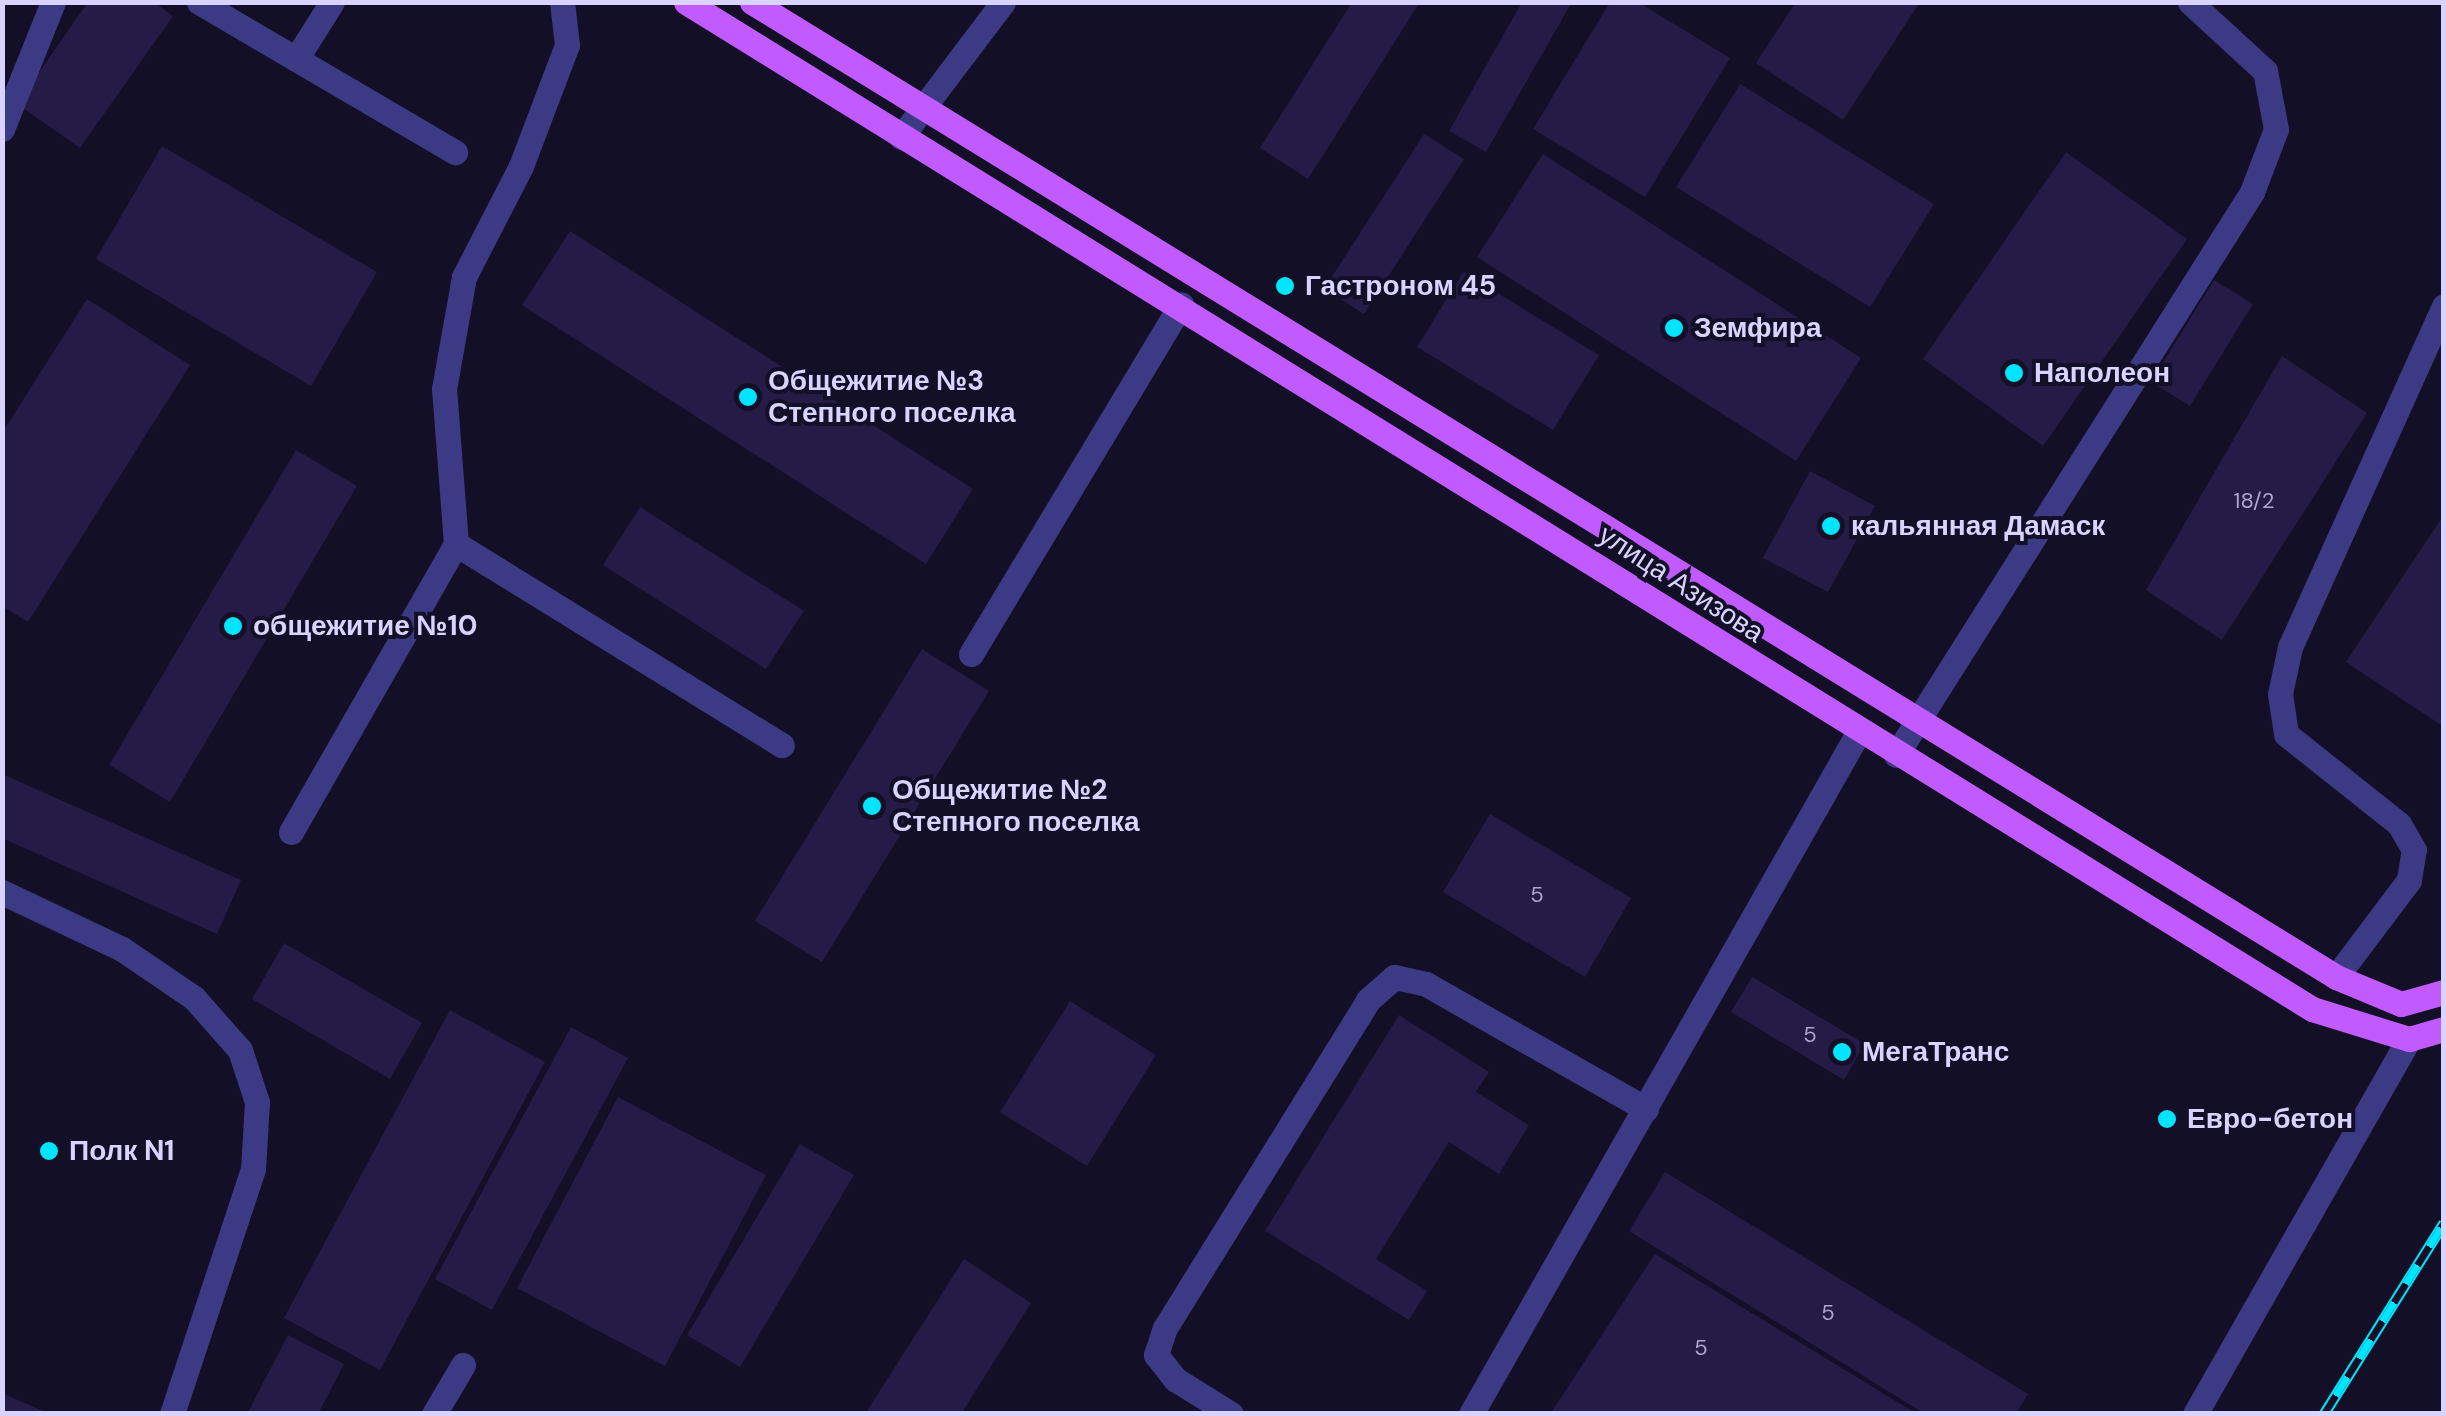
<!DOCTYPE html>
<meta charset="utf-8">
<style>
body{margin:0}
#map{position:relative;width:2446px;height:1416px;overflow:hidden;background:#130f26;font-family:"DM Sans",sans-serif}
div>[style]{position:absolute}
.building>*{inset:0;background:#241b47}
.minor>*{height:25px;margin:-12.5px;padding:0 12.5px;transform-origin:12.5px;border-radius:12.5px;background:#3d3a85}
.major>*{height:25px;margin:-12.5px;padding:0 12.5px;transform-origin:12.5px;border-radius:12.5px;background:#c25bff}
.rail>*{height:11px;margin-top:-5.5px;transform-origin:0;background:repeating-linear-gradient(90deg,#130f26 0 22px,#00e5ff 0 44px);box-sizing:border-box;border-block:2px solid #00e5ff}
.dots>*{width:28px;height:28px;translate:-50% -50%;box-sizing:border-box;border:5px solid #130f26;border-radius:50%}
span{translate:-50% -50%;white-space:nowrap;text-align:center;line-height:1.15;-webkit-text-stroke:8px #130f26;paint-order:stroke}
.number-label{font-size:22px;color:#aca6d1}
.number-label span{-webkit-text-stroke-width:0}
.poi-label{font-size:28px;color:#d9d4ff;font-weight:700}
.left{translate:0 -50%;text-align:left}
.street-label{font-size:28px;color:#d9d4ff}
.frame{position:absolute;inset:0;border:5px solid #d9d4ff;pointer-events:none}
</style>
<div id="map">
<div class="building">
<i style="clip-path:polygon(88px 2px,154px 2px,173px 16px,80px 148px,17px 104px)"></i>
<i style="clip-path:polygon(1352px 2px,1420px 2px,1308px 179px,1260px 148px)"></i>
<i style="clip-path:polygon(1522px 2px,1572px 2px,1486px 152px,1449px 131px)"></i>
<i style="clip-path:polygon(1610px 2px,1638px 2px,1730px 58px,1645px 197px,1533px 129px)"></i>
<i style="clip-path:polygon(1796px 2px,1920px 2px,1843px 120px,1756px 63px)"></i>
<i style="clip-path:polygon(1740px 84px,1934px 204px,1870px 307px,1676px 187px)"></i>
<i style="clip-path:polygon(1424px 134px,1464px 159px,1364px 314px,1324px 289px)"></i>
<i style="clip-path:polygon(162px 146px,377px 272px,311px 386px,96px 259px)"></i>
<i style="clip-path:polygon(2066px 152px,2187px 239px,2043px 446px,1923px 359px)"></i>
<i style="clip-path:polygon(1543px 154px,1861px 358px,1796px 461px,1477px 257px)"></i>
<i style="clip-path:polygon(570px 231px,973px 489px,926px 564px,522px 305px)"></i>
<i style="clip-path:polygon(1463px 272px,1599px 355px,1553px 430px,1417px 347px)"></i>
<i style="clip-path:polygon(2214px 280px,2253px 304px,2190px 406px,2151px 382px)"></i>
<i style="clip-path:polygon(87px 299px,190px 365px,28px 622px,2px 606px,2px 433px)"></i>
<i style="clip-path:polygon(2282px 356px,2367px 413px,2222px 640px,2146px 590px)"></i>
<i style="clip-path:polygon(296px 450px,357px 486px,170px 802px,109px 765px)"></i>
<i style="clip-path:polygon(1810px 471px,1875px 506px,1828px 592px,1763px 558px)"></i>
<i style="clip-path:polygon(640px 507px,804px 611px,766px 669px,603px 565px)"></i>
<i style="clip-path:polygon(2444px 515px,2444px 727px,2346px 662px)"></i>
<i style="clip-path:polygon(922px 649px,989px 691px,822px 962px,755px 921px)"></i>
<i style="clip-path:polygon(2px 774px,241px 880px,217px 934px,2px 838px)"></i>
<i style="clip-path:polygon(1490px 814px,1631px 898px,1585px 977px,1443px 892px)"></i>
<i style="clip-path:polygon(284px 943px,422px 1023px,390px 1079px,252px 999px)"></i>
<i style="clip-path:polygon(1752px 977px,1865px 1044px,1844px 1080px,1731px 1012px)"></i>
<i style="clip-path:polygon(1070px 1001px,1156px 1055px,1087px 1166px,1000px 1112px)"></i>
<i style="clip-path:polygon(450px 1010px,545px 1062px,380px 1370px,284px 1318px)"></i>
<i style="clip-path:polygon(1399px 1015px,1489px 1072px,1476px 1092px,1529px 1125px,1499px 1174px,1449px 1142px,1376px 1259px,1427px 1291px,1409px 1320px,1265px 1231px)"></i>
<i style="clip-path:polygon(571px 1027px,628px 1058px,492px 1310px,435px 1279px)"></i>
<i style="clip-path:polygon(618px 1097px,766px 1175px,665px 1366px,517px 1288px)"></i>
<i style="clip-path:polygon(800px 1144px,854px 1175px,740px 1367px,687px 1335px)"></i>
<i style="clip-path:polygon(1665px 1172px,2028px 1394px,2016px 1414px,1925px 1414px,1629px 1231px)"></i>
<i style="clip-path:polygon(1655px 1254px,1917px 1414px,1550px 1414px)"></i>
<i style="clip-path:polygon(964px 1259px,1031px 1303px,961px 1414px,865px 1414px)"></i>
<i style="clip-path:polygon(288px 1335px,344px 1364px,318px 1414px,247px 1414px)"></i>
<i style="clip-path:polygon(2px 1393px,50px 1414px,2px 1414px)"></i>
</div>
<div class="minor">
<i style="left:199px;top:2px;width:297px;rotate:30.4deg"></i>
<i style="left:296px;top:59px;width:67px;rotate:-57.7deg"></i>
<i style="left:2px;top:129px;width:137px;rotate:-68.1deg"></i>
<i style="left:901px;top:137px;width:169px;rotate:-52.9deg"></i>
<i style="left:456px;top:544px;width:383px;rotate:31.7deg"></i>
<i style="left:971px;top:654px;width:408px;rotate:-59deg"></i>
<i style="left:1896px;top:755px;width:666px;rotate:-57.69deg"></i>
<i style="left:2252px;top:192px;width:67px;rotate:-69.1deg"></i>
<i style="left:2276px;top:129px;width:59px;rotate:-100.7deg"></i>
<i style="left:2265px;top:71px;width:102px;rotate:-137.4deg"></i>
<i style="left:291px;top:832px;width:332px;rotate:-60.2deg"></i>
<i style="left:456px;top:544px;width:155px;rotate:-94.4deg"></i>
<i style="left:444px;top:389px;width:114px;rotate:-79.9deg"></i>
<i style="left:464px;top:277px;width:125px;rotate:-62.8deg"></i>
<i style="left:521px;top:166px;width:129px;rotate:-69.2deg"></i>
<i style="left:567px;top:45px;width:43px;rotate:-96.6deg"></i>
<i style="left:2px;top:892px;width:133px;rotate:25.4deg"></i>
<i style="left:122px;top:949px;width:87px;rotate:34.2deg"></i>
<i style="left:194px;top:998px;width:69px;rotate:48.5deg"></i>
<i style="left:240px;top:1050px;width:55px;rotate:71.9deg"></i>
<i style="left:257px;top:1102px;width:67px;rotate:93.4deg"></i>
<i style="left:253px;top:1169px;width:258px;rotate:108.3deg"></i>
<i style="left:2336px;top:977px;width:121px;rotate:-53deg"></i>
<i style="left:2409px;top:880px;width:30px;rotate:-81deg"></i>
<i style="left:2414px;top:850px;width:30px;rotate:-120deg"></i>
<i style="left:2399px;top:824px;width:144px;rotate:-141.5deg"></i>
<i style="left:2286px;top:734px;width:40px;rotate:-98.5deg"></i>
<i style="left:2280px;top:694px;width:48px;rotate:-78deg"></i>
<i style="left:2290px;top:647px;width:374px;rotate:-65.7deg"></i>
<i style="left:434px;top:1414px;width:57px;rotate:-59.4deg"></i>
<i style="left:1231px;top:1414px;width:66px;rotate:-148deg"></i>
<i style="left:1175px;top:1379px;width:31px;rotate:-128deg"></i>
<i style="left:1156px;top:1355px;width:28px;rotate:-72deg"></i>
<i style="left:1165px;top:1328px;width:386px;rotate:-58.2deg"></i>
<i style="left:1368px;top:1000px;width:35px;rotate:-41deg"></i>
<i style="left:1394px;top:977px;width:33px;rotate:12deg"></i>
<i style="left:1426px;top:984px;width:253px;rotate:29.6deg"></i>
<i style="left:1471px;top:1414px;width:783px;rotate:-60.39deg"></i>
<i style="left:2195px;top:1414px;width:432px;rotate:-60.3deg"></i>
</div>
<div class="major">
<i style="left:686px;top:2px;width:1913px;rotate:31.77deg"></i>
<i style="left:2312px;top:1009px;width:102px;rotate:17.2deg"></i>
<i style="left:2409px;top:1039px;width:36px;rotate:-16deg"></i>
<i style="left:752px;top:2px;width:1860px;rotate:31.61deg"></i>
<i style="left:2336px;top:977px;width:70px;rotate:22.6deg"></i>
<i style="left:2401px;top:1004px;width:45px;rotate:-15.6deg"></i>
</div>
<div class="rail">
<i style="left:2324px;top:1414px;width:226px;rotate:-57.9deg"></i>
</div>
<div class="dots">
<i style="left:1285px;top:286px;background:#00e5ff"></i>
<i style="left:1674px;top:328px;background:#00e5ff"></i>
<i style="left:2014px;top:373px;background:#00e5ff"></i>
<i style="left:748px;top:397px;background:#00e5ff"></i>
<i style="left:1831px;top:526px;background:#00e5ff"></i>
<i style="left:233px;top:626px;background:#00e5ff"></i>
<i style="left:872px;top:806px;background:#00e5ff"></i>
<i style="left:1842px;top:1052px;background:#00e5ff"></i>
<i style="left:2167px;top:1119px;background:#00e5ff"></i>
<i style="left:49px;top:1151px;background:#00e5ff"></i>
</div>
<div class="number-label">
<span style="left:2254px;top:501px">18/2</span>
<span style="left:1537px;top:895px">5</span>
<span style="left:1810px;top:1035px">5</span>
<span style="left:1828px;top:1313px">5</span>
<span style="left:1701px;top:1348px">5</span>
</div>
<div class="poi-label">
<span class="left" style="left:1305px;top:286px">Гастроном 45</span>
<span class="left" style="left:1694px;top:328px">Земфира</span>
<span class="left" style="left:2034px;top:373px">Наполеон</span>
<span class="left" style="left:768px;top:397px">Общежитие №3<br>Степного поселка</span>
<span class="left" style="left:1851px;top:526px">кальянная Дамаск</span>
<span class="left" style="left:253px;top:626px">общежитие №10</span>
<span class="left" style="left:892px;top:806px">Общежитие №2<br>Степного поселка</span>
<span class="left" style="left:1862px;top:1052px">МегаТранс</span>
<span class="left" style="left:2187px;top:1119px">Евро-бетон</span>
<span class="left" style="left:69px;top:1151px">Полк N1</span>
</div>
<div class="street-label">
<span style="left:1681px;top:584px;rotate:33deg">улица Азизова</span>
</div>
<div class="frame"></div>
</div>
